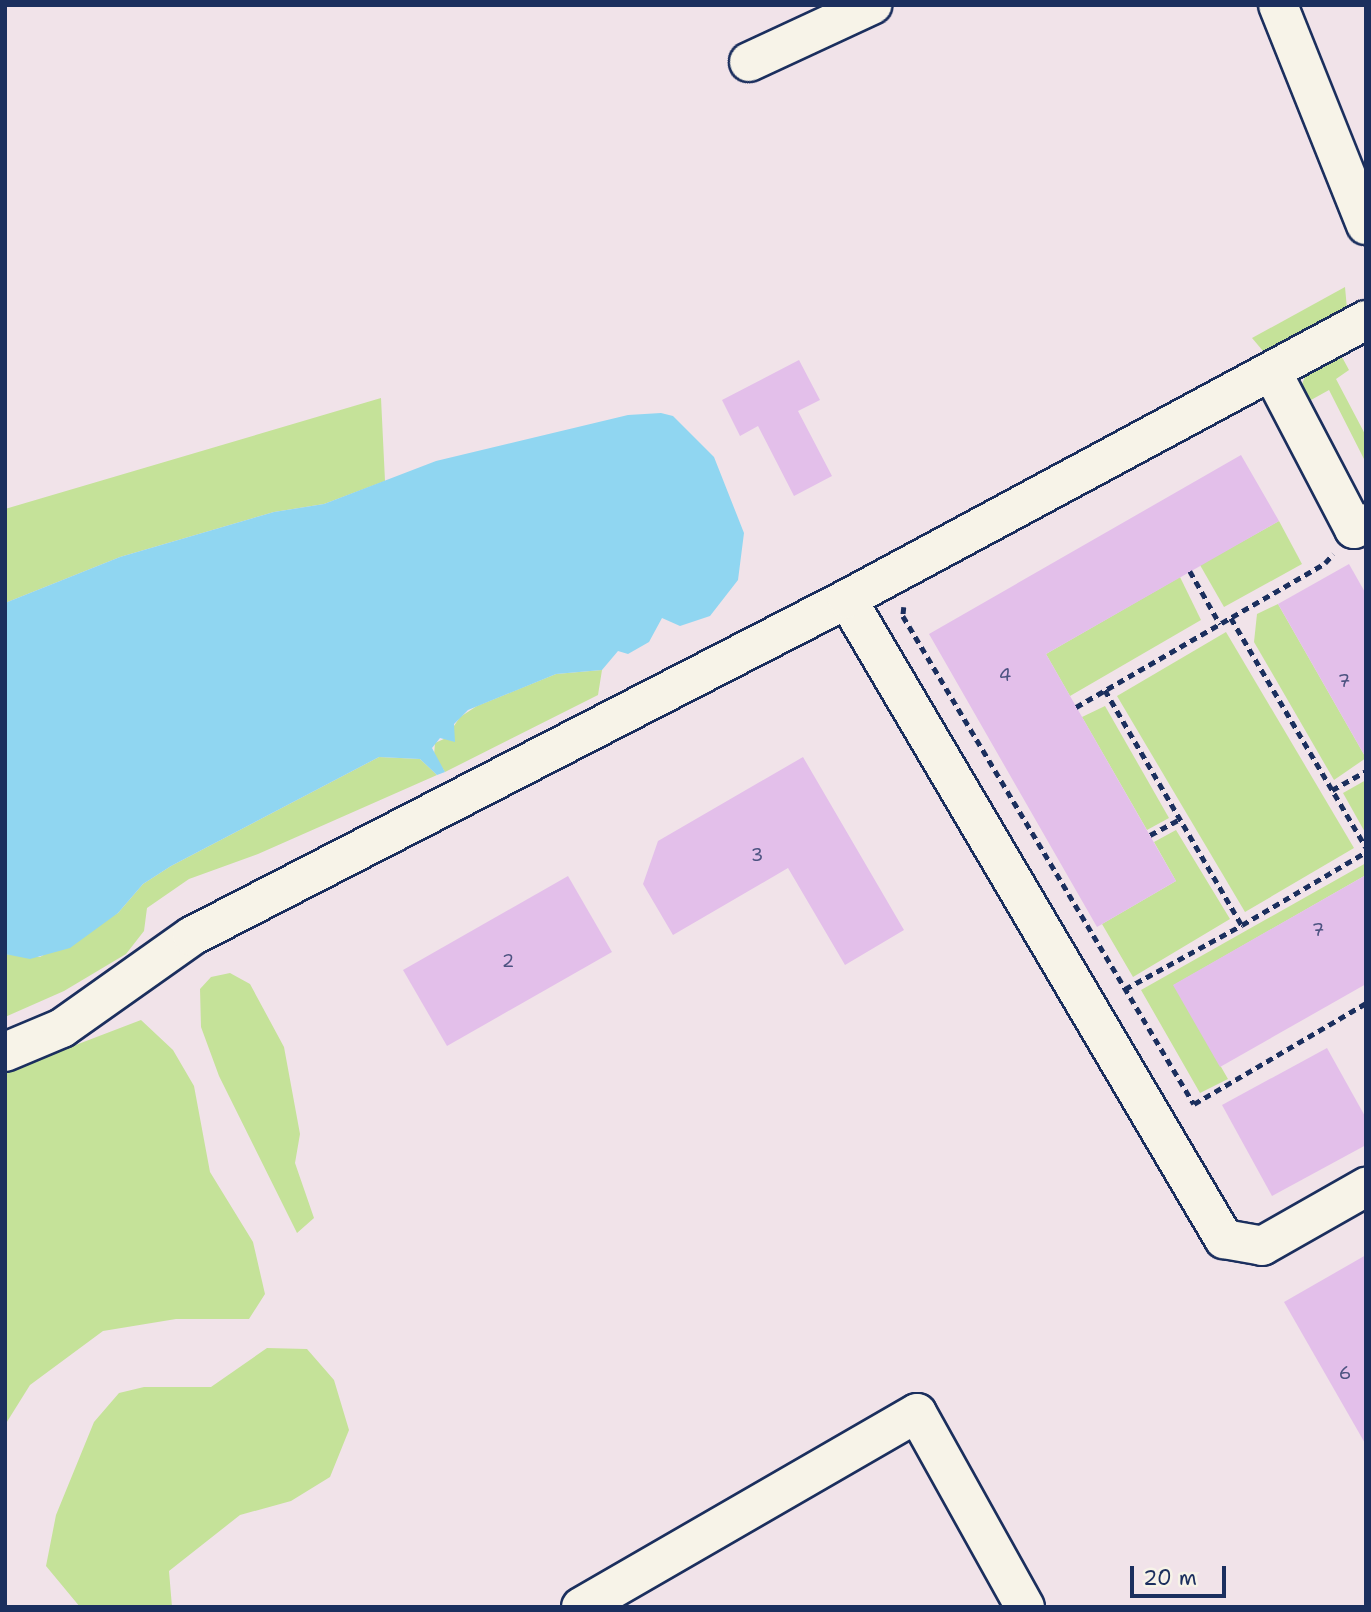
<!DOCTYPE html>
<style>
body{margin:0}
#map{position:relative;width:1371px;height:1612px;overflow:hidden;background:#f1e3e9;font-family:"Shantell Sans",sans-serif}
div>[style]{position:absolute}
.green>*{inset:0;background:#c5e299}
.water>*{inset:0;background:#90d6f1}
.building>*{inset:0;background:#e3bfea}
.path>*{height:4.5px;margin-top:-2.25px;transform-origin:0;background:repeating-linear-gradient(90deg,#1b2f5e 0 7px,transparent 0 12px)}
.roads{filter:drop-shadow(2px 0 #1b2f5e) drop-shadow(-2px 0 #1b2f5e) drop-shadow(0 2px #1b2f5e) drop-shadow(0 -2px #1b2f5e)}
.minor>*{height:38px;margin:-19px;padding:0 19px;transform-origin:19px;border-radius:19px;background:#f7f3e8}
span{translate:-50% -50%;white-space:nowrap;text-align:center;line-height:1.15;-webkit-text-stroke:5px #f7f3e8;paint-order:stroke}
.number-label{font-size:18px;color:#4d5381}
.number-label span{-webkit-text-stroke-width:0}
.frame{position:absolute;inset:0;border:7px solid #1b2f5e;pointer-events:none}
.scale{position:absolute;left:1130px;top:1566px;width:96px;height:32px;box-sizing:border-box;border:4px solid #1b2f5e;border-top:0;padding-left:9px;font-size:21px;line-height:24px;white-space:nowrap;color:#1b2f5e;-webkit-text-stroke:5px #f7f3e8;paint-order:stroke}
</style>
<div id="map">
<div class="green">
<i style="clip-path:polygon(1345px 287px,1347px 309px,1277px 353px,1263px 351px,1252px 338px)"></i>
<i style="clip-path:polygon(1342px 357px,1349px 370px,1336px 379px,1366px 436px,1366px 463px,1329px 390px,1302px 405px,1298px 395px,1307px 371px)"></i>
<i style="clip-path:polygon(381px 398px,385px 481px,324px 504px,274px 512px,120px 557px,5px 603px,5px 509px)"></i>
<i style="clip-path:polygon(1279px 521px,1302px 564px,1224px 607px,1200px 565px)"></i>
<i style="clip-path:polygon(1180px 577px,1201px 620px,1070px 696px,1046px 654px)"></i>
<i style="clip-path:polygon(1278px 604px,1366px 758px,1334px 780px,1254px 642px,1257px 614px)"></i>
<i style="clip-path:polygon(1226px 632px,1354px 848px,1245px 912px,1117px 696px)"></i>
<i style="clip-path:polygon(602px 670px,598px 695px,445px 772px,434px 755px,435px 743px,446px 738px,460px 717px,477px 706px,556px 674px)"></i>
<i style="clip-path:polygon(1105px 706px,1169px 818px,1147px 830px,1082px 717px)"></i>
<i style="clip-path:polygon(379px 757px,420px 759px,437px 775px,258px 854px,189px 879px,147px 908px,144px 931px,126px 954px,64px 991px,5px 1017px,5px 954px,40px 957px,118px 913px,143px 884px,171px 866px)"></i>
<i style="clip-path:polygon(1366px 780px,1366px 834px,1343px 793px)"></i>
<i style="clip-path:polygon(1176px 830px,1230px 919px,1133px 977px,1102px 924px,1176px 881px,1154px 842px)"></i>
<i style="clip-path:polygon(1366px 863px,1366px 875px,1174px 985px,1228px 1079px,1200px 1093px,1141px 990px)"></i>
<i style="clip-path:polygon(230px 973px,250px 984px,284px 1047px,300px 1134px,295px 1163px,314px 1218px,297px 1233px,219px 1076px,201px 1027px,200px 989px,211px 977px)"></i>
<i style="clip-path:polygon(141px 1020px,173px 1050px,194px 1086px,210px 1172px,253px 1242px,265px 1294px,249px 1319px,176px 1319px,103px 1331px,30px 1385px,5px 1425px,5px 1072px)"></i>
<i style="clip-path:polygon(267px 1348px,307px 1349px,334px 1380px,349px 1430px,330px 1477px,291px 1501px,240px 1515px,169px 1571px,172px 1607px,80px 1607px,46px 1566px,56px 1515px,94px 1422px,119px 1393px,144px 1387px,211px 1387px)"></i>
</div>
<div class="water">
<i style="clip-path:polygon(661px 413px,673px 416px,714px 457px,744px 533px,738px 580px,710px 616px,680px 626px,662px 618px,649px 642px,628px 654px,618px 651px,602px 670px,556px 674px,468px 710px,454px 724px,455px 742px,440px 738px,432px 748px,445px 772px,437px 775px,420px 759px,379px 757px,171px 866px,143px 884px,118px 913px,70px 948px,30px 959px,5px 954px,5px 603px,120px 557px,274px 512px,324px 504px,436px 461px,628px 415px)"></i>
</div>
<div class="building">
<i style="clip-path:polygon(799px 360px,820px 400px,798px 411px,832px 476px,794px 496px,758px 426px,740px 436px,722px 400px)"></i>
<i style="clip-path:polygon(1241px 455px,1279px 521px,1046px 654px,1176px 881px,1097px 927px,929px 634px)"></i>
<i style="clip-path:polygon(1349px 564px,1366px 594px,1366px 758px,1278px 604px)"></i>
<i style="clip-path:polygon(803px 757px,904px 930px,845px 965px,788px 868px,673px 935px,643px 884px,658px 841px)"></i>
<i style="clip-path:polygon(1366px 875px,1366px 984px,1220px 1067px,1173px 985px)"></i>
<i style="clip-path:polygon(568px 876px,612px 952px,447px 1046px,403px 970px)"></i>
<i style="clip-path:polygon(1327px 1048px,1366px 1118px,1366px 1145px,1272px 1196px,1222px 1105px)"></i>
<i style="clip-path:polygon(1366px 1255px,1366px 1445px,1284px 1302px)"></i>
</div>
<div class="path">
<i style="left:1190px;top:571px;width:61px;rotate:60.5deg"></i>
<i style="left:904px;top:607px;width:9px;rotate:96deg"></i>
<i style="left:903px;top:616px;width:568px;rotate:59.19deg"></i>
<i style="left:1194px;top:1104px;width:199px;rotate:-30.4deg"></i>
<i style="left:1231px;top:618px;width:266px;rotate:59.5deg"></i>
<i style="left:1105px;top:690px;width:272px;rotate:59.8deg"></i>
<i style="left:1242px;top:925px;width:144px;rotate:-30.5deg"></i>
<i style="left:1076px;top:707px;width:288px;rotate:-30deg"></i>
<i style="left:1325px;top:563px;width:12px;rotate:-48deg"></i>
<i style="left:1332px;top:790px;width:39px;rotate:-29deg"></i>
<i style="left:1150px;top:835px;width:34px;rotate:-28deg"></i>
<i style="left:1125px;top:989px;width:133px;rotate:-28.7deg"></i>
</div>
<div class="roads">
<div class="minor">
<i style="left:1278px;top:5px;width:237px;rotate:68.2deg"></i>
<i style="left:749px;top:62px;width:136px;rotate:-24.9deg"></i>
<i style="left:1272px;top:372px;width:177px;rotate:62.4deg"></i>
<i style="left:1354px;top:529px;width:13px;rotate:-27deg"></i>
<i style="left:847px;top:599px;width:743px;rotate:59.5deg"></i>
<i style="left:1224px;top:1239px;width:39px;rotate:10deg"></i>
<i style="left:1262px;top:1246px;width:120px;rotate:-29.6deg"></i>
<i style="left:5px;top:1052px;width:62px;rotate:-22.8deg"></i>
<i style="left:62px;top:1028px;width:159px;rotate:-35.3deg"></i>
<i style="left:192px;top:936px;width:737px;rotate:-27.23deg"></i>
<i style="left:847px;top:599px;width:589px;rotate:-28.26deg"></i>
<i style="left:581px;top:1607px;width:388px;rotate:-30deg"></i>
<i style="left:917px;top:1413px;width:222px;rotate:60.9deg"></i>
</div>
</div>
<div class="number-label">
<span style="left:1005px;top:675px">4</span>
<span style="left:1344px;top:681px">7</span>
<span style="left:757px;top:855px">3</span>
<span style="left:1318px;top:930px">7</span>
<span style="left:508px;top:961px">2</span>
<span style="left:1345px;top:1373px">6</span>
</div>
<div class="frame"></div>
<div class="scale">20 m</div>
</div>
